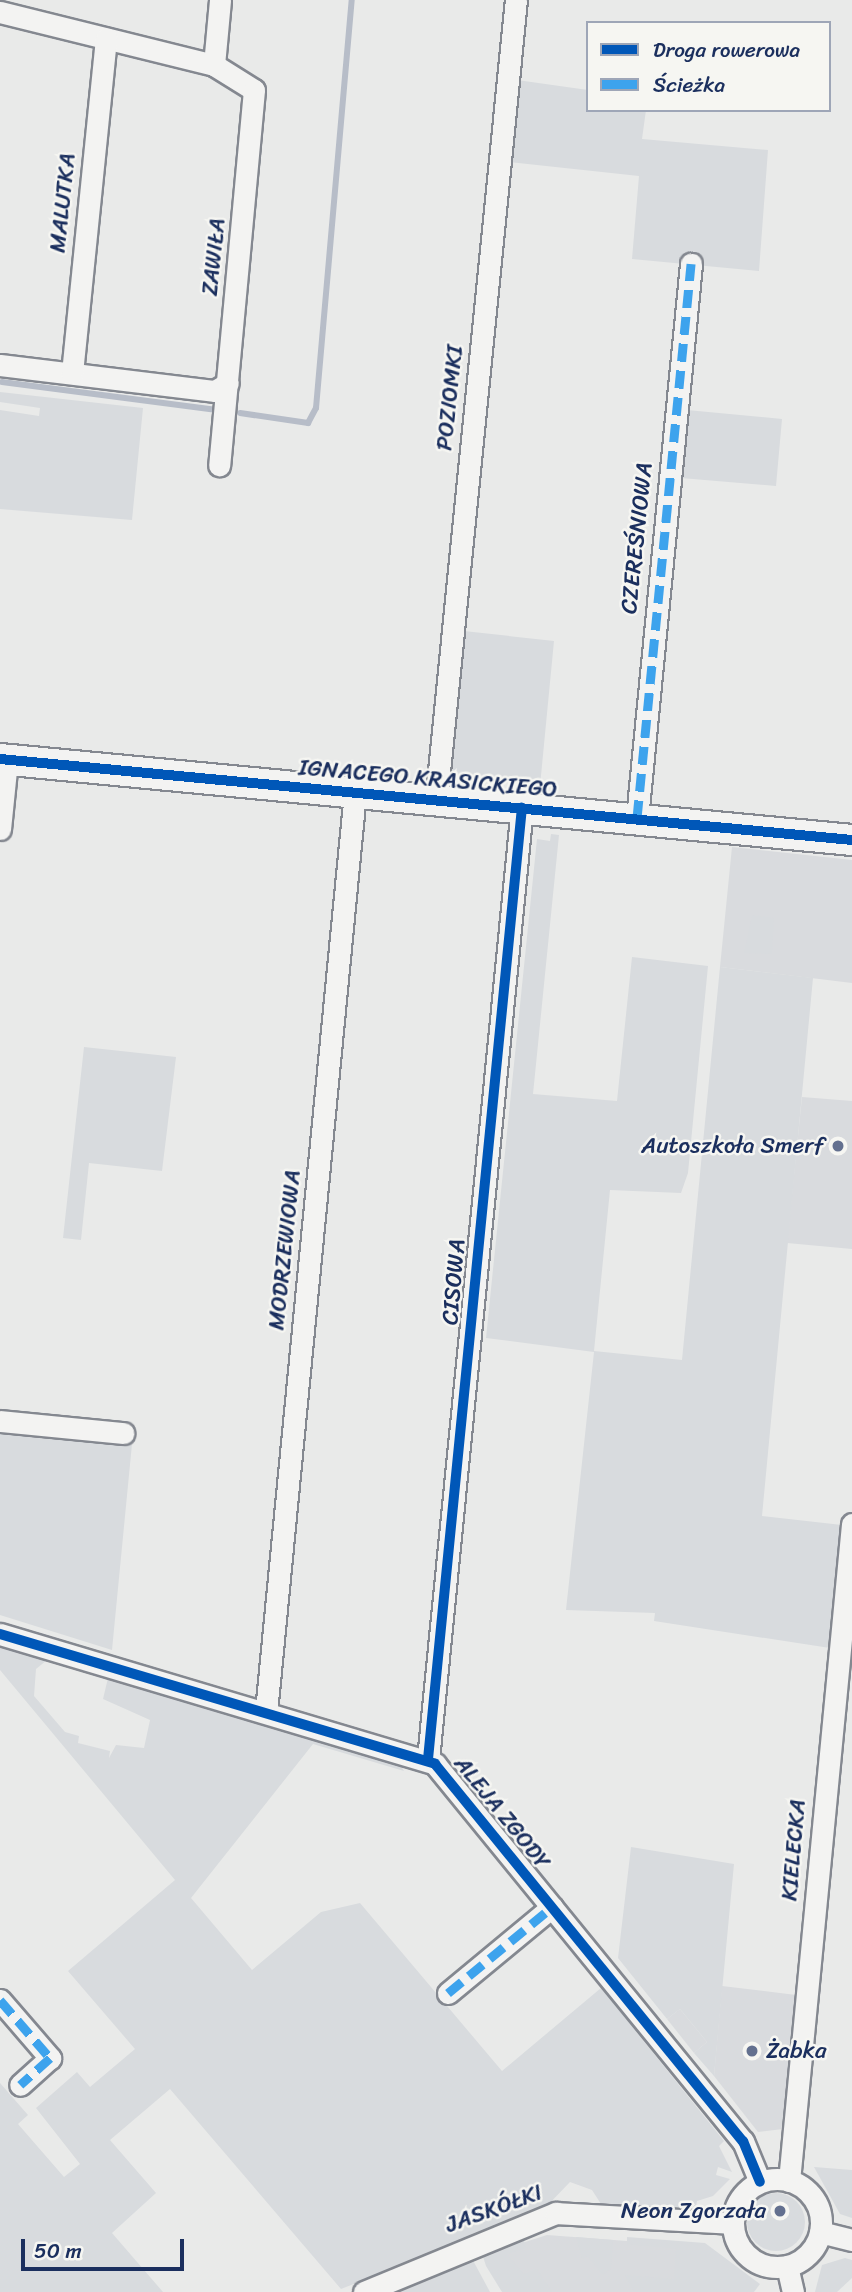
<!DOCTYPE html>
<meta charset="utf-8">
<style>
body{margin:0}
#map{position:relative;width:852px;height:2292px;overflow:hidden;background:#e9eae9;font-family:Sriracha,sans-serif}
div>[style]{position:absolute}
.built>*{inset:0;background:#d9dbde}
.green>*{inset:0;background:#d8dbde}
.round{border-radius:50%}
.stream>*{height:6px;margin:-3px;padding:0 3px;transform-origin:3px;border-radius:3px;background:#b7bdc8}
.roads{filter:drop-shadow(2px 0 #848890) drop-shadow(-2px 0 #848890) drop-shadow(0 2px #848890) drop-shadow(0 -2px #848890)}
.street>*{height:21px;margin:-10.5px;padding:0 10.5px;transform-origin:10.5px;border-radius:10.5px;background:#f3f3f2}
.street>.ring{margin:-10.5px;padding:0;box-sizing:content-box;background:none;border:21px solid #f3f3f2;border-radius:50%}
.secondary>*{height:30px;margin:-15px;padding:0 15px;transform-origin:15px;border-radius:15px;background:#f3f3f2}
.quiet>*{height:9px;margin-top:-4.5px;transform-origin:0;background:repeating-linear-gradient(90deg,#3da3ed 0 18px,transparent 0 27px)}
.cycleway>*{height:10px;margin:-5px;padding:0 5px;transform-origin:5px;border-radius:5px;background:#0057b8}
.dots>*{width:19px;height:19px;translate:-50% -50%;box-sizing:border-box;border:4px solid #f6f6f2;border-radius:50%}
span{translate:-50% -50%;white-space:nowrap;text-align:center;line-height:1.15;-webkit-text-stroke:5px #f6f6f2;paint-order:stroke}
.street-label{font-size:23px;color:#1b2f5e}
.poi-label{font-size:23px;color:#1b2f5e}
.right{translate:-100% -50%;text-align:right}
.left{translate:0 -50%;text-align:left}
.legend{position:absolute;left:586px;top:21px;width:245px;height:91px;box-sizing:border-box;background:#f6f6f2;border:2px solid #9ea6b7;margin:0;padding:9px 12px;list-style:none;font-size:21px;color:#1b2f5e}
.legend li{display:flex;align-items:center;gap:14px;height:35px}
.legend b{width:35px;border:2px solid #9ea6b7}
.scale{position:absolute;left:21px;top:2239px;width:163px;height:32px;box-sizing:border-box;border:4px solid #1b2f5e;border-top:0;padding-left:9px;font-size:21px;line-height:24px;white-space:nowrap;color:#1b2f5e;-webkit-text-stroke:5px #f6f6f2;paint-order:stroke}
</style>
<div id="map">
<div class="built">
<i style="clip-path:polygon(732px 847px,852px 860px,852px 983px,720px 967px)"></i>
<i style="clip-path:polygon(802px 1097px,852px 1101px,852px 1249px,787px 1243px)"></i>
<i style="clip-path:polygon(722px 1986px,796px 1995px,783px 2129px,758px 2132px,714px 2076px)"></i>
<i style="clip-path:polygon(680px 2009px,707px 2042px,694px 2053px,667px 2019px)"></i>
<i style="clip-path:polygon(547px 2235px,627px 2241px,711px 2248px,684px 2292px,516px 2292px,485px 2255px)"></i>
</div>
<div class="green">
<i style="clip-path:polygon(517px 80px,588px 90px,588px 110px,646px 110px,642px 139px,768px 150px,759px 271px,632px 259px,639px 176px,509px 162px)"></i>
<i style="clip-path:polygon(0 392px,143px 408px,132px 520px,0 509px,0 410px,39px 416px,40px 408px,0 402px)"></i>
<i style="clip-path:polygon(687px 410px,782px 419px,776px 486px,681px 478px)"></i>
<i style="clip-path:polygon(464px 631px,554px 641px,540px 786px,449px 777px)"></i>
<i style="clip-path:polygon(551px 834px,559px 835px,533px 1094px,617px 1101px,632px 957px,708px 966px,688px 1173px,681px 1193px,610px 1190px,594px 1351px,682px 1360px,720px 967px,813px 978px,762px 1516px,842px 1525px,830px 1648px,654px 1621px,655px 1613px,566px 1610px,594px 1352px,486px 1338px,537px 839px,550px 841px)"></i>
<i style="clip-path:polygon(752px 915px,774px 918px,772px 954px,744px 953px)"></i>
<i style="clip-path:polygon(84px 1047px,176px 1057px,162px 1171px,89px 1163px,81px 1240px,63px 1238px)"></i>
<i style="clip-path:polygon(0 1430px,132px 1444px,112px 1650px,0 1615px)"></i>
<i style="clip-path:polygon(0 1646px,47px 1660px,36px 1669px,34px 1696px,65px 1732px,79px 1736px,78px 1743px,110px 1751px,109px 1758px,116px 1745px,144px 1748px,150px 1720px,103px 1699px,108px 1678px,400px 1764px,404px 1771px,313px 1744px,191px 1898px,252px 1970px,321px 1912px,360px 1903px,502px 2071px,601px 1988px,724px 2141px,719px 2146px,732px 2172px,718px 2167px,716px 2175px,730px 2179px,713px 2196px,697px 2201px,695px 2212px,601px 2204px,592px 2190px,570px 2182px,544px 2209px,341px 2289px,170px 2089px,110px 2140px,156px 2193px,112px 2233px,163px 2292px,0 2292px,0 2083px,28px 2115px,18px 2124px,64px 2177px,80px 2164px,36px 2108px,77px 2072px,90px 2087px,135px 2049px,68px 1971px,175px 1880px,0 1670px)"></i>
<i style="clip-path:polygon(631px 1847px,734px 1864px,714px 2076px,694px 2053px,707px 2042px,680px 2009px,667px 2019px,618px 1958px)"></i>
<i style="clip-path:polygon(814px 2167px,852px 2170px,852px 2218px,840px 2214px)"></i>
<i class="round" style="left:747px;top:2193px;width:58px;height:58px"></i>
<i style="clip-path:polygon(523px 2237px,526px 2248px,507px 2254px,524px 2274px,537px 2269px,552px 2292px,502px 2292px,486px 2266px,481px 2250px)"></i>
<i style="clip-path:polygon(576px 2237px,613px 2240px,611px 2269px,603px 2275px,587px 2256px,582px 2259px)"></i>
<i style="clip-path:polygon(627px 2237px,705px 2243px,760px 2284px,754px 2292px,634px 2292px,625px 2275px,674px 2279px,676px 2249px,627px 2244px)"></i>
<i style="clip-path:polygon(469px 2253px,490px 2292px,388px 2292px)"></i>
<i style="clip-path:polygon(845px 2258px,852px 2260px,852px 2278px,837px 2292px,815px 2292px,822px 2265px)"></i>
</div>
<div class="stream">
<i style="left:2px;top:382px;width:211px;rotate:7.4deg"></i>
<i style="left:240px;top:413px;width:69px;rotate:8.4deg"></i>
<i style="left:308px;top:423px;width:17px;rotate:-62deg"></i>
<i style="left:316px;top:408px;width:410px;rotate:-85deg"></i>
</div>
<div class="roads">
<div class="street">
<i style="left:0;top:12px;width:220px;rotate:13.9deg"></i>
<i style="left:214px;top:65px;width:47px;rotate:32deg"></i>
<i style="left:254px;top:90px;width:377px;rotate:95.3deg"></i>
<i style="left:214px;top:65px;width:65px;rotate:-84.7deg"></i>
<i style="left:0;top:365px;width:217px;rotate:6.9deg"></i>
<i style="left:215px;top:391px;width:15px;rotate:-32deg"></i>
<i style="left:72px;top:373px;width:336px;rotate:-84.2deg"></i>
<i style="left:436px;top:801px;width:805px;rotate:-84.3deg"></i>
<i style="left:637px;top:818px;width:557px;rotate:-84.43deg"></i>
<i style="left:0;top:829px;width:69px;rotate:-84.2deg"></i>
<i style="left:0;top:1421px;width:124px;rotate:5.6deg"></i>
<i style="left:0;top:1634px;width:454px;rotate:16.6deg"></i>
<i style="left:435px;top:1764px;width:487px;rotate:50.8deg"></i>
<i style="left:743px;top:2141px;width:44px;rotate:67.5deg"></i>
<i style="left:266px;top:1712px;width:923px;rotate:-84.47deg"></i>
<i style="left:428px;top:1759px;width:956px;rotate:-84.36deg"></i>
<i style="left:448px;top:1993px;width:135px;rotate:-39.6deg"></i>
<i style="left:0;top:2000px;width:77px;rotate:49.2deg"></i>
<i style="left:50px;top:2058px;width:40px;rotate:138deg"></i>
<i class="ring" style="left:733px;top:2179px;width:67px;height:67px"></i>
<i style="left:789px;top:2181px;width:660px;rotate:-84.52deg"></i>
<i style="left:820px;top:2232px;width:33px;rotate:14deg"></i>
<i style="left:787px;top:2266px;width:27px;rotate:77deg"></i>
<i style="left:364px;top:2292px;width:208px;rotate:-22.4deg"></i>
<i style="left:556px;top:2213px;width:177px;rotate:3.2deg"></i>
</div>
<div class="secondary">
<i style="left:0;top:759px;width:856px;rotate:5.43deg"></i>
</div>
</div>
<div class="quiet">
<i style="left:637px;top:818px;width:557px;rotate:-84.43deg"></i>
<i style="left:448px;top:1993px;width:135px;rotate:-39.6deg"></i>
<i style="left:0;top:2000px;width:77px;rotate:49.2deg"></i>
<i style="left:50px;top:2058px;width:40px;rotate:138deg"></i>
</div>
<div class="cycleway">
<i style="left:0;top:759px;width:856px;rotate:5.43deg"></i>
<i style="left:0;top:1634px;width:454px;rotate:16.6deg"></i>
<i style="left:435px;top:1764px;width:487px;rotate:50.8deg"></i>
<i style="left:743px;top:2141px;width:44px;rotate:67.5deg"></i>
<i style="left:428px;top:1759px;width:956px;rotate:-84.36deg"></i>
</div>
<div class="dots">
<i style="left:838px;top:1146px;background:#63708f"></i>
<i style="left:752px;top:2051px;background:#63708f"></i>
<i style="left:780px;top:2211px;background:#63708f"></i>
</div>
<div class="street-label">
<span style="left:63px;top:203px;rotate:-84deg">MALUTKA</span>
<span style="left:214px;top:257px;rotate:-84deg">ZAWIŁA</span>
<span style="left:450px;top:398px;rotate:-84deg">POZIOMKI</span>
<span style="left:637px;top:538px;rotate:-84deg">CZEREŚNIOWA</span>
<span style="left:428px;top:779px;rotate:5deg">IGNACEGO KRASICKIEGO</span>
<span style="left:285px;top:1250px;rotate:-84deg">MODRZEWIOWA</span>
<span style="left:454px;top:1282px;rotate:-85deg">CISOWA</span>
<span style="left:502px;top:1813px;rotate:51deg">ALEJA ZGODY</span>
<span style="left:794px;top:1850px;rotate:-85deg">KIELECKA</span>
<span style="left:494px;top:2209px;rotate:-20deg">JASKÓŁKI</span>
</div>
<div class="poi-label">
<span class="right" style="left:824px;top:1146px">Autoszkoła Smerf</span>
<span class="left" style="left:766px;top:2051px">Żabka</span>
<span class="right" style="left:766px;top:2211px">Neon Zgorzała</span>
</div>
<ul class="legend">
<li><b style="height:9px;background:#0057b8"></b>Droga rowerowa</li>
<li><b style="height:9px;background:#3da3ed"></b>Ścieżka</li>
</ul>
<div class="scale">50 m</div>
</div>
